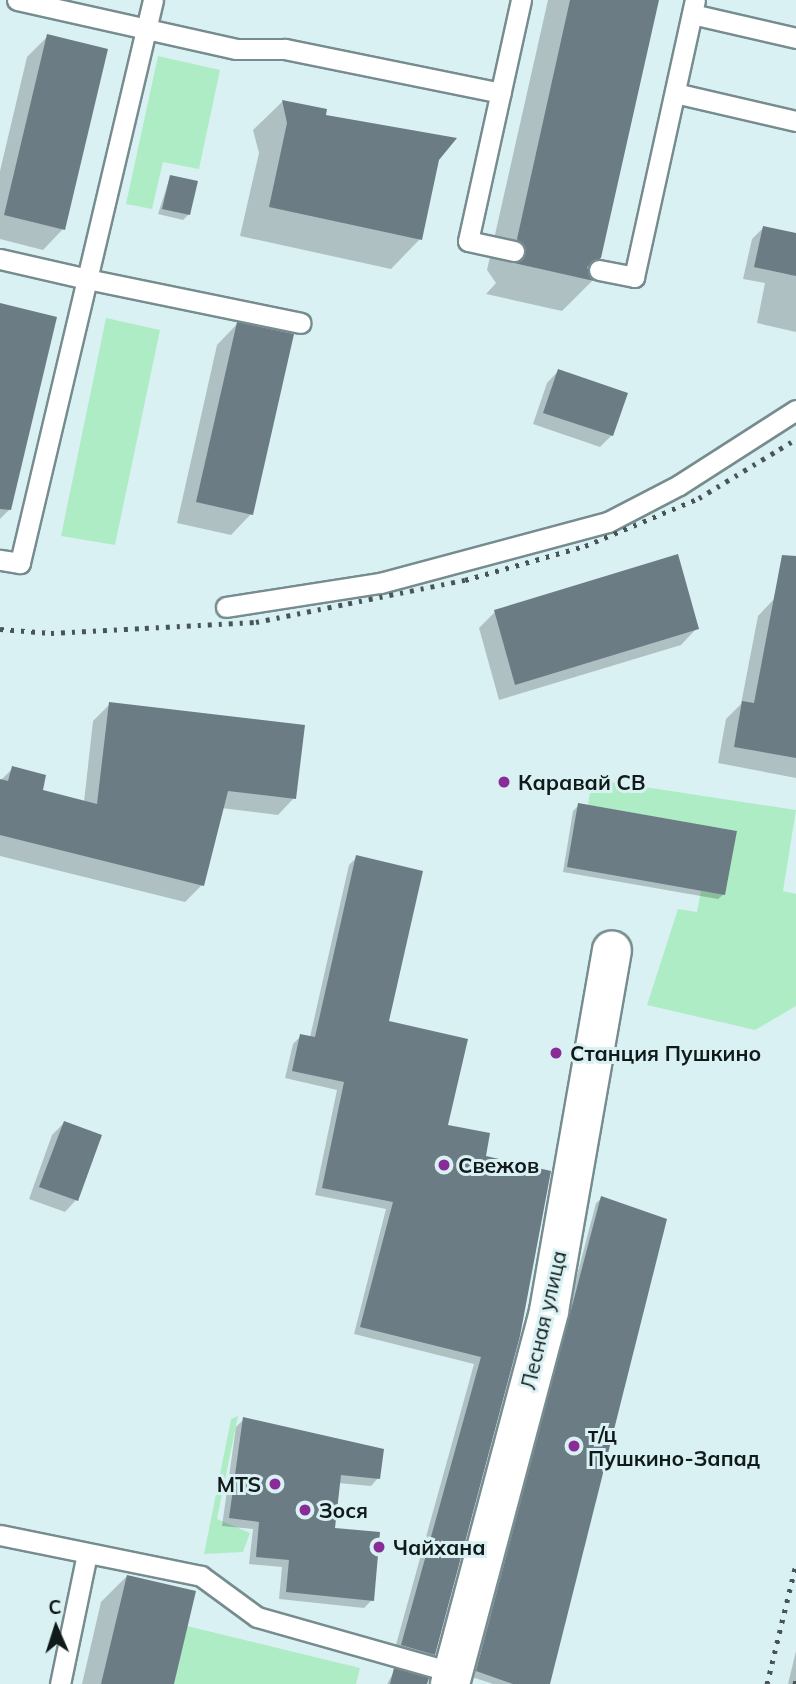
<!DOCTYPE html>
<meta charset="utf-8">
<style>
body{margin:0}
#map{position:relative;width:796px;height:1684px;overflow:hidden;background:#daf1f3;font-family:Mulish,sans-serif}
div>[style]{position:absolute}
.green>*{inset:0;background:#aeecc5}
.shadow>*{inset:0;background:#0003}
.building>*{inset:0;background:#6b7c85}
.roads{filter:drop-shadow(2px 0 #778c8f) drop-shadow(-2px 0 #778c8f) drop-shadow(0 2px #778c8f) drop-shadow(0 -2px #778c8f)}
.lane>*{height:19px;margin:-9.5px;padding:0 9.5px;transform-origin:9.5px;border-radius:9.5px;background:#fff}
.street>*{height:38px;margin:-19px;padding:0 19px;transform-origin:19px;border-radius:19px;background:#fff}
.rail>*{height:5px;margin-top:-2.5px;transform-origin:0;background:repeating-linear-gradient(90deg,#485556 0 3.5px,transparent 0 10.5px)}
.dots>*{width:19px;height:19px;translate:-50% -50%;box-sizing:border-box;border:4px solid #daf1f3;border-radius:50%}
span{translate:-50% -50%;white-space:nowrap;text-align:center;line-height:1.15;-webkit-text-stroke:6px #daf1f3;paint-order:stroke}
.poi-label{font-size:21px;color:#111a1b;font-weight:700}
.left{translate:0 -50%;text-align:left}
.right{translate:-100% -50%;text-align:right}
.street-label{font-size:21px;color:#111a1b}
.north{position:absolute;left:21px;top:1593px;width:70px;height:70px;-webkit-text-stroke:5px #daf1f3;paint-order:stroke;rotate:357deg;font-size:19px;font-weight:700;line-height:28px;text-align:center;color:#111a1b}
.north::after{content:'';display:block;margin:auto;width:24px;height:32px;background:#111a1b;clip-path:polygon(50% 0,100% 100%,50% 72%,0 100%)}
</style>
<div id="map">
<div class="green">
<i style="clip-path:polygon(158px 56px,220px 70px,199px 169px,163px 162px,152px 209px,126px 204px)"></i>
<i style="clip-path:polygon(106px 318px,160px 330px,115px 545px,61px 536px)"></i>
<i style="clip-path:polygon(592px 779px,796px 810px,783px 891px,796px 894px,796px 1006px,755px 1030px,647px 1005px,678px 909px,697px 912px,701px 891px,725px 894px,737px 831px,588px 805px)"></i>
<i style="clip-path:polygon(238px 1416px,217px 1519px,250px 1533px,243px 1552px,204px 1554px,231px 1419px)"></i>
<i style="clip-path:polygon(187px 1626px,360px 1668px,356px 1684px,174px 1684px)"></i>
</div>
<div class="shadow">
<i style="clip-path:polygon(548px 0,657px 0,600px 257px,587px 270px,592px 281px,562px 311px,486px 294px,496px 283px,487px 270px)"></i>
<i style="clip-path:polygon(48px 36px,63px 229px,43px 250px,0 239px,0 171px,27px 57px)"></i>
<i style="clip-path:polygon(282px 102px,325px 110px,324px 116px,454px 139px,438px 159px,420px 239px,391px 269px,240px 236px,259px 153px,253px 130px)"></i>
<i style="clip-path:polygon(170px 177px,189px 214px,183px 220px,158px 214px)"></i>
<i style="clip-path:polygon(763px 228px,796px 235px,796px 332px,757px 323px,765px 283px,743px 279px,752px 239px)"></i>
<i style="clip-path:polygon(0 305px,55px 318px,9px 510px,0 519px)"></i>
<i style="clip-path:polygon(237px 324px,251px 514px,231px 535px,177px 523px,217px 345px)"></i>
<i style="clip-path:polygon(558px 371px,612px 435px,600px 447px,533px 424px,547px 383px)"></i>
<i style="clip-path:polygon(774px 599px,796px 603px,796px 778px,718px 763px,726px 719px,741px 704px,758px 616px)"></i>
<i style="clip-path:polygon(495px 612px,697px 628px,681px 645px,499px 700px,479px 628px)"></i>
<i style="clip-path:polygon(110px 704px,294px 798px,278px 815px,221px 808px,202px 885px,185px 902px,0 856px,0 781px,13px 768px,41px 791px,84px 802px,93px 721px)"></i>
<i style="clip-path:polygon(579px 805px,724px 894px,718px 899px,563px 872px,573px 811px)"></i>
<i style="clip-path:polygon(357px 857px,387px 1022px,446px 1126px,484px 1157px,549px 1172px,434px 1654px,426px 1661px,394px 1652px,474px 1364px,354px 1334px,386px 1209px,315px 1195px,337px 1090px,285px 1078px,293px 1044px,301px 1036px,310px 1037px,349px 865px)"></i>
<i style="clip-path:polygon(64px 1123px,76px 1200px,65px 1212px,29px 1199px,52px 1135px)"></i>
<i style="clip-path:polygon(602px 1198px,548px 1684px,493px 1684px,472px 1677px,596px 1203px)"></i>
<i style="clip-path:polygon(244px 1419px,378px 1478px,371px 1486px,338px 1483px,333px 1530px,372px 1600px,364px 1608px,279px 1599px,282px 1567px,249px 1564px,253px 1529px,222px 1526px,236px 1427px)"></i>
<i style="clip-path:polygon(127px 1576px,172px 1684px,82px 1684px,101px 1602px)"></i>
<i style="clip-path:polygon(796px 1651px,796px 1684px,788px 1684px)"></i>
<i style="clip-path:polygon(395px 1670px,426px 1684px,387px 1684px)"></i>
</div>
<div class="building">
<i style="clip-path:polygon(570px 0,659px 0,601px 258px,587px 267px,594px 281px,514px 263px,526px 253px,517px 239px)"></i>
<i style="clip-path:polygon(47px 34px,108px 49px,65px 230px,4px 215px)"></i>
<i style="clip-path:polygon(282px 100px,327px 109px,326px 115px,457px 138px,439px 160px,422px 240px,269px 207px,287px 123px)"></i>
<i style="clip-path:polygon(170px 175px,198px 181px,190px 215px,162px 209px)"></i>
<i style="clip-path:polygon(763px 226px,796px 233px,796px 276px,754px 267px)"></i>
<i style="clip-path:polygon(0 303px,57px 317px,11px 510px,0 509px)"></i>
<i style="clip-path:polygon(237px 322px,294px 334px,253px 515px,196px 502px)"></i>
<i style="clip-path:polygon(558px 369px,628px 393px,613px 436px,543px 413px)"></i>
<i style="clip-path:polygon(678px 554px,699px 629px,515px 685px,494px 610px)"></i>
<i style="clip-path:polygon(782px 555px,796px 556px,796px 758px,734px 747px,742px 701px,754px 703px)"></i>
<i style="clip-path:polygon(109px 702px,305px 725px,296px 799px,228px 791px,204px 886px,0 835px,0 779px,8px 781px,12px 766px,46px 775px,43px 790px,97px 804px)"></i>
<i style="clip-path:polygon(578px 803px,737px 831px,725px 895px,567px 867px)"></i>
<i style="clip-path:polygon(356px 855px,423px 871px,389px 1021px,468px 1039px,448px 1125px,490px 1133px,486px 1156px,551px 1171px,520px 1336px,435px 1655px,401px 1645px,481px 1357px,360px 1327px,393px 1202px,322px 1188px,344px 1082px,292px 1071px,300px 1034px,315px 1037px)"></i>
<i style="clip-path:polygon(64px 1121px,102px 1135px,78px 1201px,39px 1187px)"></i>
<i style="clip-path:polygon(601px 1196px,667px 1219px,550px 1684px,513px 1684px,476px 1671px)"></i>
<i style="clip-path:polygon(243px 1417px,384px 1449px,380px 1479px,341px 1475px,335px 1528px,380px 1532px,374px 1601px,286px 1592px,289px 1560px,256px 1557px,259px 1522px,229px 1518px)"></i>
<i style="clip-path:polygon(127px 1575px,196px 1591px,174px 1684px,101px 1684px)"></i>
<i style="clip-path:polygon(394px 1668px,429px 1678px,427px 1684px,390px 1684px)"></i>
</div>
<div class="roads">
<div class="lane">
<i style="left:17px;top:0;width:224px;rotate:12.6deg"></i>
<i style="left:236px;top:49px;width:49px"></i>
<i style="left:285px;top:49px;width:220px;rotate:11.5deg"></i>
<i style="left:153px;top:0;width:287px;rotate:103.3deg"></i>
<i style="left:87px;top:279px;width:218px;rotate:11.6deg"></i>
<i style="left:692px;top:14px;width:107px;rotate:13deg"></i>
<i style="left:675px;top:93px;width:124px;rotate:13deg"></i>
<i style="left:514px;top:251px;width:47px;rotate:-167.7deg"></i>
<i style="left:468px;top:241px;width:247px;rotate:-77.6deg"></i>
<i style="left:0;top:259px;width:89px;rotate:12.9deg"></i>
<i style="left:87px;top:279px;width:292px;rotate:103.3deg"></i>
<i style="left:20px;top:563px;width:20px;rotate:-171deg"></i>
<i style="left:599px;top:270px;width:36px;rotate:11deg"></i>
<i style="left:634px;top:277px;width:284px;rotate:-77.6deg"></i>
<i style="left:226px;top:607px;width:156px;rotate:-8.9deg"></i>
<i style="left:380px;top:583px;width:236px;rotate:-15deg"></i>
<i style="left:608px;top:522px;width:80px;rotate:-27.5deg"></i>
<i style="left:679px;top:485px;width:139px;rotate:-32.7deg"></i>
<i style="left:0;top:1535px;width:205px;rotate:11.5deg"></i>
<i style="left:201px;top:1576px;width:69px;rotate:36.2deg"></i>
<i style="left:257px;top:1617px;width:203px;rotate:15.8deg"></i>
<i style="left:60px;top:1684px;width:133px;rotate:-78.3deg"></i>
</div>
<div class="street">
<i style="left:450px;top:1684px;width:386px;rotate:-75.1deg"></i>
<i style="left:549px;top:1311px;width:366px;rotate:-80.1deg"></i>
</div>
</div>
<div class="rail">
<i style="left:0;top:629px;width:51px;rotate:4.5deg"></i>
<i style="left:51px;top:633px;width:205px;rotate:-3.1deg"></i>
<i style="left:256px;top:622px;width:213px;rotate:-11.4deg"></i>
<i style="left:465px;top:580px;width:125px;rotate:-15.8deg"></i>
<i style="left:585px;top:546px;width:124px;rotate:-22.8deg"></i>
<i style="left:699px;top:498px;width:114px;rotate:-31.3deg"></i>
<i style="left:767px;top:1684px;width:123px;rotate:-76.4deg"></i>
<i style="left:795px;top:1684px;width:4px;rotate:-76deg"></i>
</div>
<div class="dots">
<i style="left:504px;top:782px;background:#882c98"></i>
<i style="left:556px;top:1053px;background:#882c98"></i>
<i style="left:444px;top:1165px;background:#882c98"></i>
<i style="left:574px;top:1446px;background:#882c98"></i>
<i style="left:275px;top:1484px;background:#882c98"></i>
<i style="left:305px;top:1510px;background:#882c98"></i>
<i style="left:379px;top:1547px;background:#882c98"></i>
</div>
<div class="poi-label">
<span class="left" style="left:518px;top:782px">Каравай СВ</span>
<span class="left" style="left:570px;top:1053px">Станция Пушкино</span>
<span class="left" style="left:458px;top:1165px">Свежов</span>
<span class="left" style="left:588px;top:1446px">т/ц<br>Пушкино-Запад</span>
<span class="right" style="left:261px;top:1484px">MTS</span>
<span class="left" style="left:319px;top:1510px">Зося</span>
<span class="left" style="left:393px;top:1547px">Чайхана</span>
</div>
<div class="street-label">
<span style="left:543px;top:1320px;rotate:-77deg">Лесная улица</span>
</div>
<div class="north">С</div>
</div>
